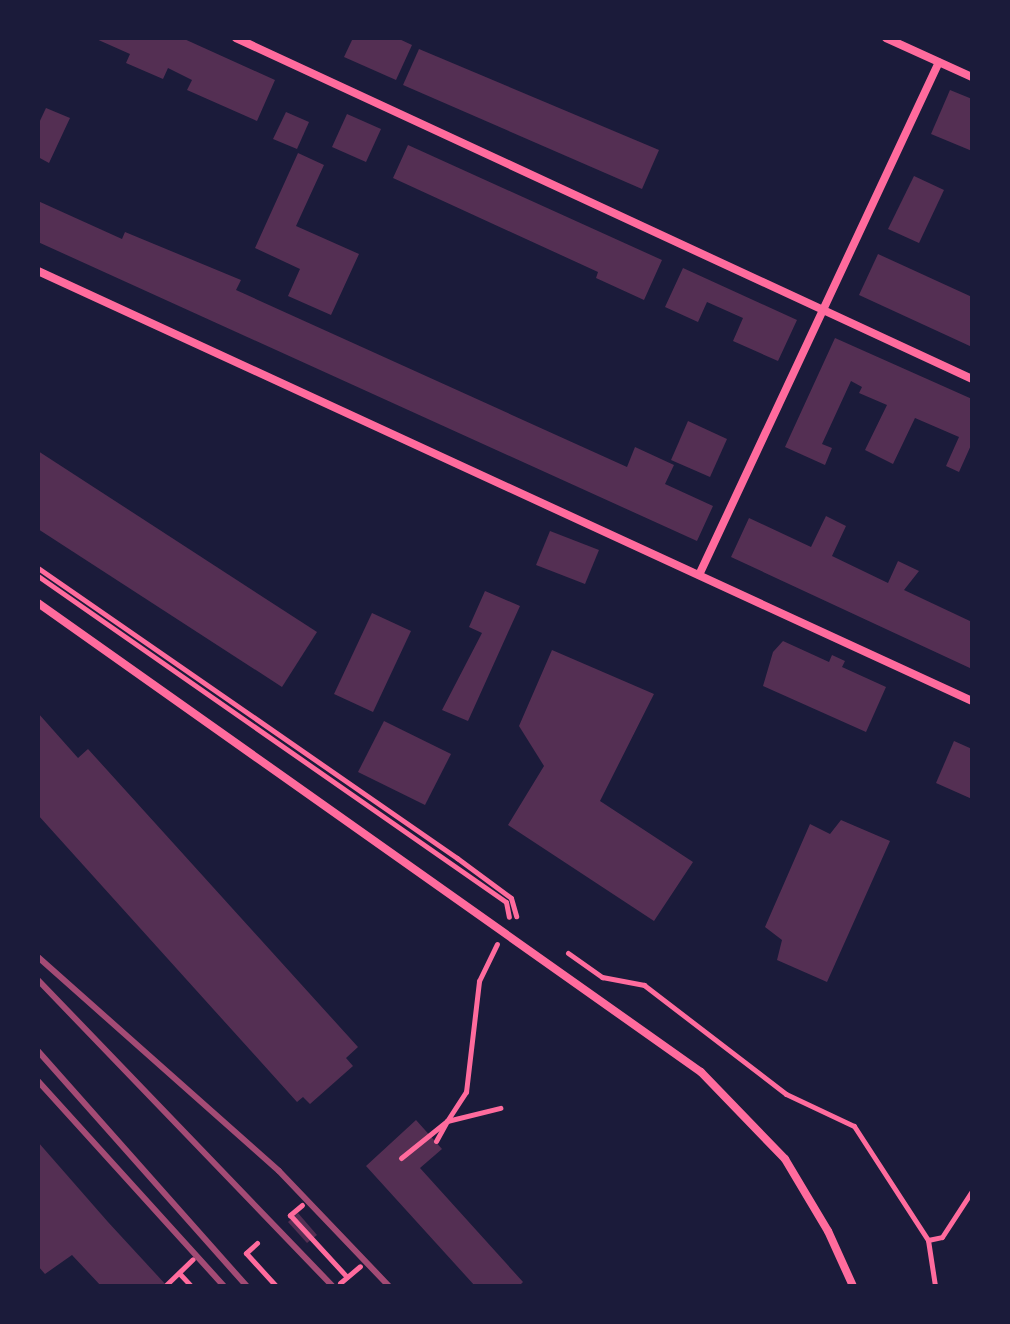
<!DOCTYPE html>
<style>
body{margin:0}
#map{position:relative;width:1010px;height:1324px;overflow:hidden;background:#1b1b3a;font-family:"Public Sans",sans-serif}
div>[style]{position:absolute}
.building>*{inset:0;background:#542f53}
.path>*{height:5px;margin:-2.5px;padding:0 2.5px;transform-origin:2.5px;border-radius:2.5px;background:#ff6b9d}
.minor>*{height:8px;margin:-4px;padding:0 4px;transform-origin:4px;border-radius:4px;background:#ff6b9d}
.rail>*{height:6px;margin:-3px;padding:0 3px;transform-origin:3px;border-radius:3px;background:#a44b75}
span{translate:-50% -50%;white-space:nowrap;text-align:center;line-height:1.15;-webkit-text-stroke:8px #1b1b3a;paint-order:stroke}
.frame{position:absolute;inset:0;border:40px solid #1b1b3a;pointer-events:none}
</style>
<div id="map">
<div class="building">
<i style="clip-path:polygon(94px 38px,182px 38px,275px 80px,257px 121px,187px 90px,192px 80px,168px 68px,163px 79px,126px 63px,130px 54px)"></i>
<i style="clip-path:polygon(353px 38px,397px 38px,412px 45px,396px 80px,344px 57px)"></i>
<i style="clip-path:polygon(419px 49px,659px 150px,642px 189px,403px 85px)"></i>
<i style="clip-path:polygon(950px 90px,972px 99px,972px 151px,931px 134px)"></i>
<i style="clip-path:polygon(46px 108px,70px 118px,49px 163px,38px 157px,38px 125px)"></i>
<i style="clip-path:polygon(286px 112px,309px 122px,297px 149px,273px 139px)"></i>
<i style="clip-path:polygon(347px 114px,381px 129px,366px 162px,332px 147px)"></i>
<i style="clip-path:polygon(408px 145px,662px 260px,644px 300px,596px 278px,598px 272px,393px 178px)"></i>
<i style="clip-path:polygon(298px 153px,324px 165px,296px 226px,359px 254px,331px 315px,288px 296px,300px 269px,255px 248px)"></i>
<i style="clip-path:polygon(914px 176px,944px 190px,919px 243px,888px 229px)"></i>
<i style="clip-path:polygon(38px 201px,122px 239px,125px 232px,241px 280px,236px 290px,627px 467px,635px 447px,674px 465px,665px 484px,713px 506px,697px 541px,38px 242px)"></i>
<i style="clip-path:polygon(878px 254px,972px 297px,972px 347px,859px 295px)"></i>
<i style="clip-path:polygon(683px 268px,797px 320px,778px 361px,733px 341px,743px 318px,707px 302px,698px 322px,665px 307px)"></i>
<i style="clip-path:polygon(835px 338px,972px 399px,972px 443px,959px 472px,946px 466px,959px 437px,915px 418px,893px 464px,865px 450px,887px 405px,859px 393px,862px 387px,851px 381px,822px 444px,832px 448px,825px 465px,785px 447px)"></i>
<i style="clip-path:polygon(688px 421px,727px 439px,710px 477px,671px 460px)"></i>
<i style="clip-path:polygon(38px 451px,317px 632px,282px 687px,38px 529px)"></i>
<i style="clip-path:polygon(826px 516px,846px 526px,832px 556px,888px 583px,898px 561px,919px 571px,904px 590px,972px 622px,972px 669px,731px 557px,749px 518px,811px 547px)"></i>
<i style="clip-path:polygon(550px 531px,599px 550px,585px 584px,536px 565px)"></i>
<i style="clip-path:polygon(485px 591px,520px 606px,468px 721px,442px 710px,482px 633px,469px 627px)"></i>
<i style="clip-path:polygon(372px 613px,411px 631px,373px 712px,334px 694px)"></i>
<i style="clip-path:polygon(783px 641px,829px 662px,832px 655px,845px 661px,842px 667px,886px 687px,866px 732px,763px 686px,773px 652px)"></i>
<i style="clip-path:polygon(552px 650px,654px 694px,600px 801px,693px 862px,654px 921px,508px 825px,544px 766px,519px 726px)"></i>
<i style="clip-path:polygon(38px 713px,78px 758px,88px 749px,358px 1047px,346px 1058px,353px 1066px,310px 1104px,303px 1097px,297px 1102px,38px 815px)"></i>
<i style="clip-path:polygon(384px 721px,451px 754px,425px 805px,358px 772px)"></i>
<i style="clip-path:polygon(954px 741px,972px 749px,972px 799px,936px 783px)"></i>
<i style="clip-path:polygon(841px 820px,890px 841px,827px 982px,777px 960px,782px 940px,765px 927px,810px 824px,830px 834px)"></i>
<i style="clip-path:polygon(416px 1120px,442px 1149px,420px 1168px,523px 1282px,519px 1286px,475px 1286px,366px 1166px)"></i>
<i style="clip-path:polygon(38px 1142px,108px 1222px,167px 1286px,101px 1286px,72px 1255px,45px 1274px,38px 1266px)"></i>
<i style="clip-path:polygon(298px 1213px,317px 1235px,307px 1243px,288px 1222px)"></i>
</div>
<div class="path">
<i style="left:38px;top:568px;width:510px;rotate:34.69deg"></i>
<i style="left:457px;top:858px;width:67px;rotate:36.5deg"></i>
<i style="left:511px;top:898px;width:19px;rotate:74deg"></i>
<i style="left:38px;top:576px;width:570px;rotate:34.86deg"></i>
<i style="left:506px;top:902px;width:15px;rotate:79deg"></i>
<i style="left:568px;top:953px;width:42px;rotate:35.2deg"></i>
<i style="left:602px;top:977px;width:43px;rotate:10.8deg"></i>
<i style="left:644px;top:985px;width:179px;rotate:37.5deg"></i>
<i style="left:786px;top:1094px;width:75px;rotate:25.2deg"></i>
<i style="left:854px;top:1126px;width:136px;rotate:57deg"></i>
<i style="left:928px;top:1240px;width:14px;rotate:-12deg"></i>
<i style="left:942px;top:1237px;width:55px;rotate:-56.9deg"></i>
<i style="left:436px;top:1141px;width:23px;rotate:-61deg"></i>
<i style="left:447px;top:1121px;width:55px;rotate:-13.8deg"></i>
<i style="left:401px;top:1158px;width:59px;rotate:-38.8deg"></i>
<i style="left:447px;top:1121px;width:35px;rotate:-57deg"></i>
<i style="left:466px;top:1092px;width:112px;rotate:-83.3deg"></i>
<i style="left:479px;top:981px;width:41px;rotate:-64.1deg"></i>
<i style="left:302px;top:1205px;width:16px;rotate:140deg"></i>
<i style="left:290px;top:1215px;width:84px;rotate:47.4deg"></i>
<i style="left:928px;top:1240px;width:47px;rotate:81.3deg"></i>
<i style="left:257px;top:1243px;width:15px;rotate:138deg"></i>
<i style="left:246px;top:1253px;width:45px;rotate:47.7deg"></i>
<i style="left:179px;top:1273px;width:18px;rotate:47deg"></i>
<i style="left:340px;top:1283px;width:26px;rotate:-40deg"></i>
<i style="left:166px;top:1285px;width:37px;rotate:-44deg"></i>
</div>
<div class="minor">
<i style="left:236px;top:38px;width:811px;rotate:24.86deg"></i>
<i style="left:886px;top:38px;width:94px;rotate:24.4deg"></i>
<i style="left:38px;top:271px;width:1028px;rotate:24.72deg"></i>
<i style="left:699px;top:575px;width:566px;rotate:-64.93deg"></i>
<i style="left:38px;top:603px;width:812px;rotate:35.28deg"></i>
<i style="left:701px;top:1072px;width:121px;rotate:46deg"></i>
<i style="left:785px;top:1159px;width:84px;rotate:59.2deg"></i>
<i style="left:828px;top:1231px;width:60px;rotate:65.6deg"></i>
</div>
<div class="rail">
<i style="left:38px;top:957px;width:322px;rotate:41.6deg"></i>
<i style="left:279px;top:1171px;width:159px;rotate:46.3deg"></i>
<i style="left:38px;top:980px;width:424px;rotate:46.1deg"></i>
<i style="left:38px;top:1051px;width:314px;rotate:48.4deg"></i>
<i style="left:38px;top:1081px;width:277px;rotate:47.8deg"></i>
</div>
<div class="frame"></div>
</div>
